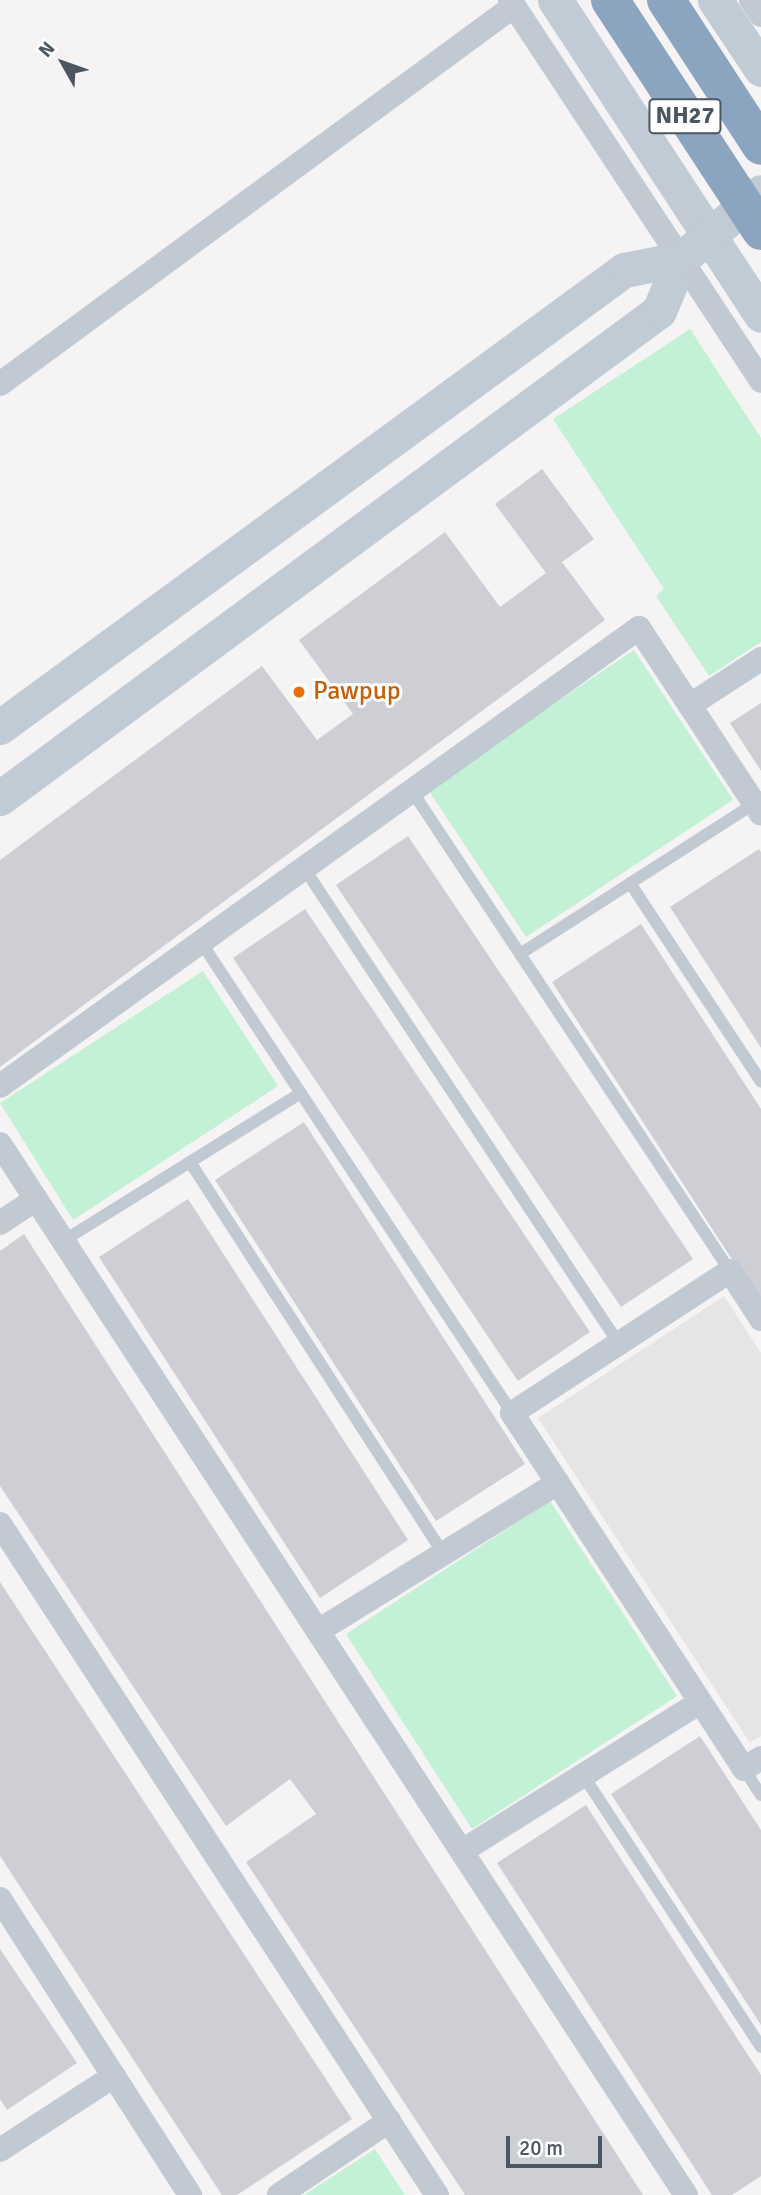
<!DOCTYPE html>
<style>
body{margin:0}
#map{position:relative;width:761px;height:2195px;overflow:hidden;background:#f5f3f3;font-family:Signika,sans-serif}
div>[style]{position:absolute}
.education>*{inset:0;background:#e6e4e5}
.green>*{inset:0;background:#c3f1d5}
.building>*{inset:0;background:#cdcfd5}
.lane>*{height:12px;margin:-6px;padding:0 6px;transform-origin:6px;border-radius:6px;background:#c1cad2}
.street>*{height:24px;margin:-12px;padding:0 12px;transform-origin:12px;border-radius:12px;background:#c1cad2}
.secondary>*{height:35px;margin:-17.5px;padding:0 17.5px;transform-origin:17.5px;border-radius:17.5px;background:#c1cbd6}
.highway>*{height:38px;margin:-19px;padding:0 19px;transform-origin:19px;border-radius:19px;background:#8ba5c1}
.dots>*{width:19px;height:19px;translate:-50% -50%;box-sizing:border-box;border:4px solid #fff;border-radius:50%}
span{translate:-50% -50%;white-space:nowrap;text-align:center;line-height:1.15;-webkit-text-stroke:6px #fff;paint-order:stroke}
.shield-label span{padding:2px 5px;background:#fff;border:2px solid;border-radius:5px;-webkit-text-stroke-width:0}
.shield-label{font-size:24px;color:#4a5661;font-weight:700}
.food-label{font-size:26px;color:#c56008}
.left{translate:0 -50%;text-align:left}
.north{position:absolute;left:28px;top:28px;width:70px;height:70px;-webkit-text-stroke:5px #fff;paint-order:stroke;rotate:310deg;font-size:19px;font-weight:700;line-height:28px;text-align:center;color:#4a5661}
.north::after{content:'';display:block;margin:auto;width:24px;height:32px;background:#4a5661;clip-path:polygon(50% 0,100% 100%,50% 72%,0 100%)}
.scale{position:absolute;left:506px;top:2136px;width:96px;height:32px;box-sizing:border-box;border:4px solid #4a5661;border-top:0;padding-left:9px;font-size:21px;line-height:24px;white-space:nowrap;color:#4a5661;-webkit-text-stroke:5px #fff;paint-order:stroke}
</style>
<div id="map">
<div class="education">
<i style="clip-path:polygon(724px 1296px,761px 1353px,761px 1736px,750px 1743px,538px 1418px)"></i>
</div>
<div class="green">
<i style="clip-path:polygon(690px 329px,761px 438px,761px 642px,709px 676px,656px 596px,664px 589px,553px 419px)"></i>
<i style="clip-path:polygon(634px 650px,733px 800px,526px 937px,427px 788px)"></i>
<i style="clip-path:polygon(203px 971px,278px 1086px,73px 1220px,0 1103px)"></i>
<i style="clip-path:polygon(550px 1501px,677px 1696px,472px 1829px,346px 1634px)"></i>
<i style="clip-path:polygon(375px 2149px,405px 2195px,304px 2195px)"></i>
</div>
<div class="building">
<i style="clip-path:polygon(542px 469px,594px 539px,562px 562px,605px 620px,0 1067px,0 860px,262px 666px,317px 740px,353px 714px,299px 640px,445px 532px,500px 607px,546px 573px,495px 504px)"></i>
<i style="clip-path:polygon(761px 703px,761px 771px,730px 723px)"></i>
<i style="clip-path:polygon(408px 836px,693px 1259px,621px 1307px,336px 885px)"></i>
<i style="clip-path:polygon(759px 849px,761px 852px,761px 1048px,670px 907px)"></i>
<i style="clip-path:polygon(305px 909px,590px 1332px,518px 1381px,233px 958px)"></i>
<i style="clip-path:polygon(641px 924px,761px 1109px,761px 1304px,552px 982px)"></i>
<i style="clip-path:polygon(304px 1122px,525px 1464px,436px 1521px,215px 1180px)"></i>
<i style="clip-path:polygon(188px 1199px,408px 1540px,320px 1598px,99px 1257px)"></i>
<i style="clip-path:polygon(24px 1234px,643px 2195px,465px 2195px,246px 1862px,316px 1814px,290px 1779px,226px 1826px,0 1486px,0 1251px)"></i>
<i style="clip-path:polygon(0 1582px,352px 2119px,237px 2195px,222px 2195px,0 1856px)"></i>
<i style="clip-path:polygon(700px 1736px,761px 1830px,761px 2025px,611px 1794px)"></i>
<i style="clip-path:polygon(586px 1805px,761px 2075px,761px 2176px,732px 2195px,712px 2195px,497px 1863px)"></i>
<i style="clip-path:polygon(0 1949px,77px 2063px,7px 2110px,0 2099px)"></i>
</div>
<div class="lane">
<i style="left:412px;top:791px;width:576px;rotate:56.48deg"></i>
<i style="left:304px;top:868px;width:571px;rotate:56.5deg"></i>
<i style="left:630px;top:883px;width:238px;rotate:56.6deg"></i>
<i style="left:201px;top:942px;width:564px;rotate:56.56deg"></i>
<i style="left:520px;top:954px;width:278px;rotate:-32.7deg"></i>
<i style="left:190px;top:1162px;width:467px;rotate:57.1deg"></i>
<i style="left:63px;top:1241px;width:280px;rotate:-31.9deg"></i>
<i style="left:744px;top:1769px;width:31px;rotate:57deg"></i>
<i style="left:583px;top:1775px;width:325px;rotate:56.8deg"></i>
</div>
<div class="street">
<i style="left:510px;top:0;width:456px;rotate:56.6deg"></i>
<i style="left:751px;top:0;width:18px;rotate:56deg"></i>
<i style="left:0;top:384px;width:638px;rotate:-36.33deg"></i>
<i style="left:690px;top:705px;width:85px;rotate:-32.9deg"></i>
<i style="left:0;top:1086px;width:786px;rotate:-35.63deg"></i>
<i style="left:639px;top:628px;width:222px;rotate:56.7deg"></i>
<i style="left:0;top:1144px;width:1255px;rotate:56.87deg"></i>
<i style="left:0;top:1223px;width:43px;rotate:-33.7deg"></i>
<i style="left:761px;top:1319px;width:57px;rotate:-122.9deg"></i>
<i style="left:730px;top:1271px;width:260px;rotate:146.9deg"></i>
<i style="left:512px;top:1413px;width:425px;rotate:56.9deg"></i>
<i style="left:744px;top:1769px;width:20px;rotate:-33deg"></i>
<i style="left:0;top:1524px;width:801px;rotate:56.93deg"></i>
<i style="left:318px;top:1631px;width:282px;rotate:-31.7deg"></i>
<i style="left:462px;top:1851px;width:281px;rotate:-32deg"></i>
<i style="left:0;top:1899px;width:352px;rotate:57.3deg"></i>
<i style="left:0;top:2150px;width:136px;rotate:-33deg"></i>
<i style="left:279px;top:2195px;width:133px;rotate:-33.9deg"></i>
</div>
<div class="secondary">
<i style="left:555px;top:0;width:376px;rotate:56.8deg"></i>
<i style="left:715px;top:0;width:83px;rotate:56.3deg"></i>
<i style="left:0;top:727px;width:773px;rotate:-36.22deg"></i>
<i style="left:624px;top:270px;width:58px;rotate:-10.9deg"></i>
<i style="left:0;top:798px;width:819px;rotate:-36.46deg"></i>
<i style="left:659px;top:311px;width:56px;rotate:-67.1deg"></i>
<i style="left:681px;top:259px;width:104px;rotate:-39.9deg"></i>
</div>
<div class="highway">
<i style="left:610px;top:0;width:276px;rotate:56.8deg"></i>
<i style="left:666px;top:0;width:174px;rotate:56.9deg"></i>
</div>
<div class="dots">
<i style="left:299px;top:692px;background:#e8710a"></i>
</div>
<div class="shield-label">
<span style="left:685px;top:116px">NH27</span>
</div>
<div class="food-label">
<span class="left" style="left:313px;top:692px">Pawpup</span>
</div>
<div class="north">N</div>
<div class="scale">20 m</div>
</div>
